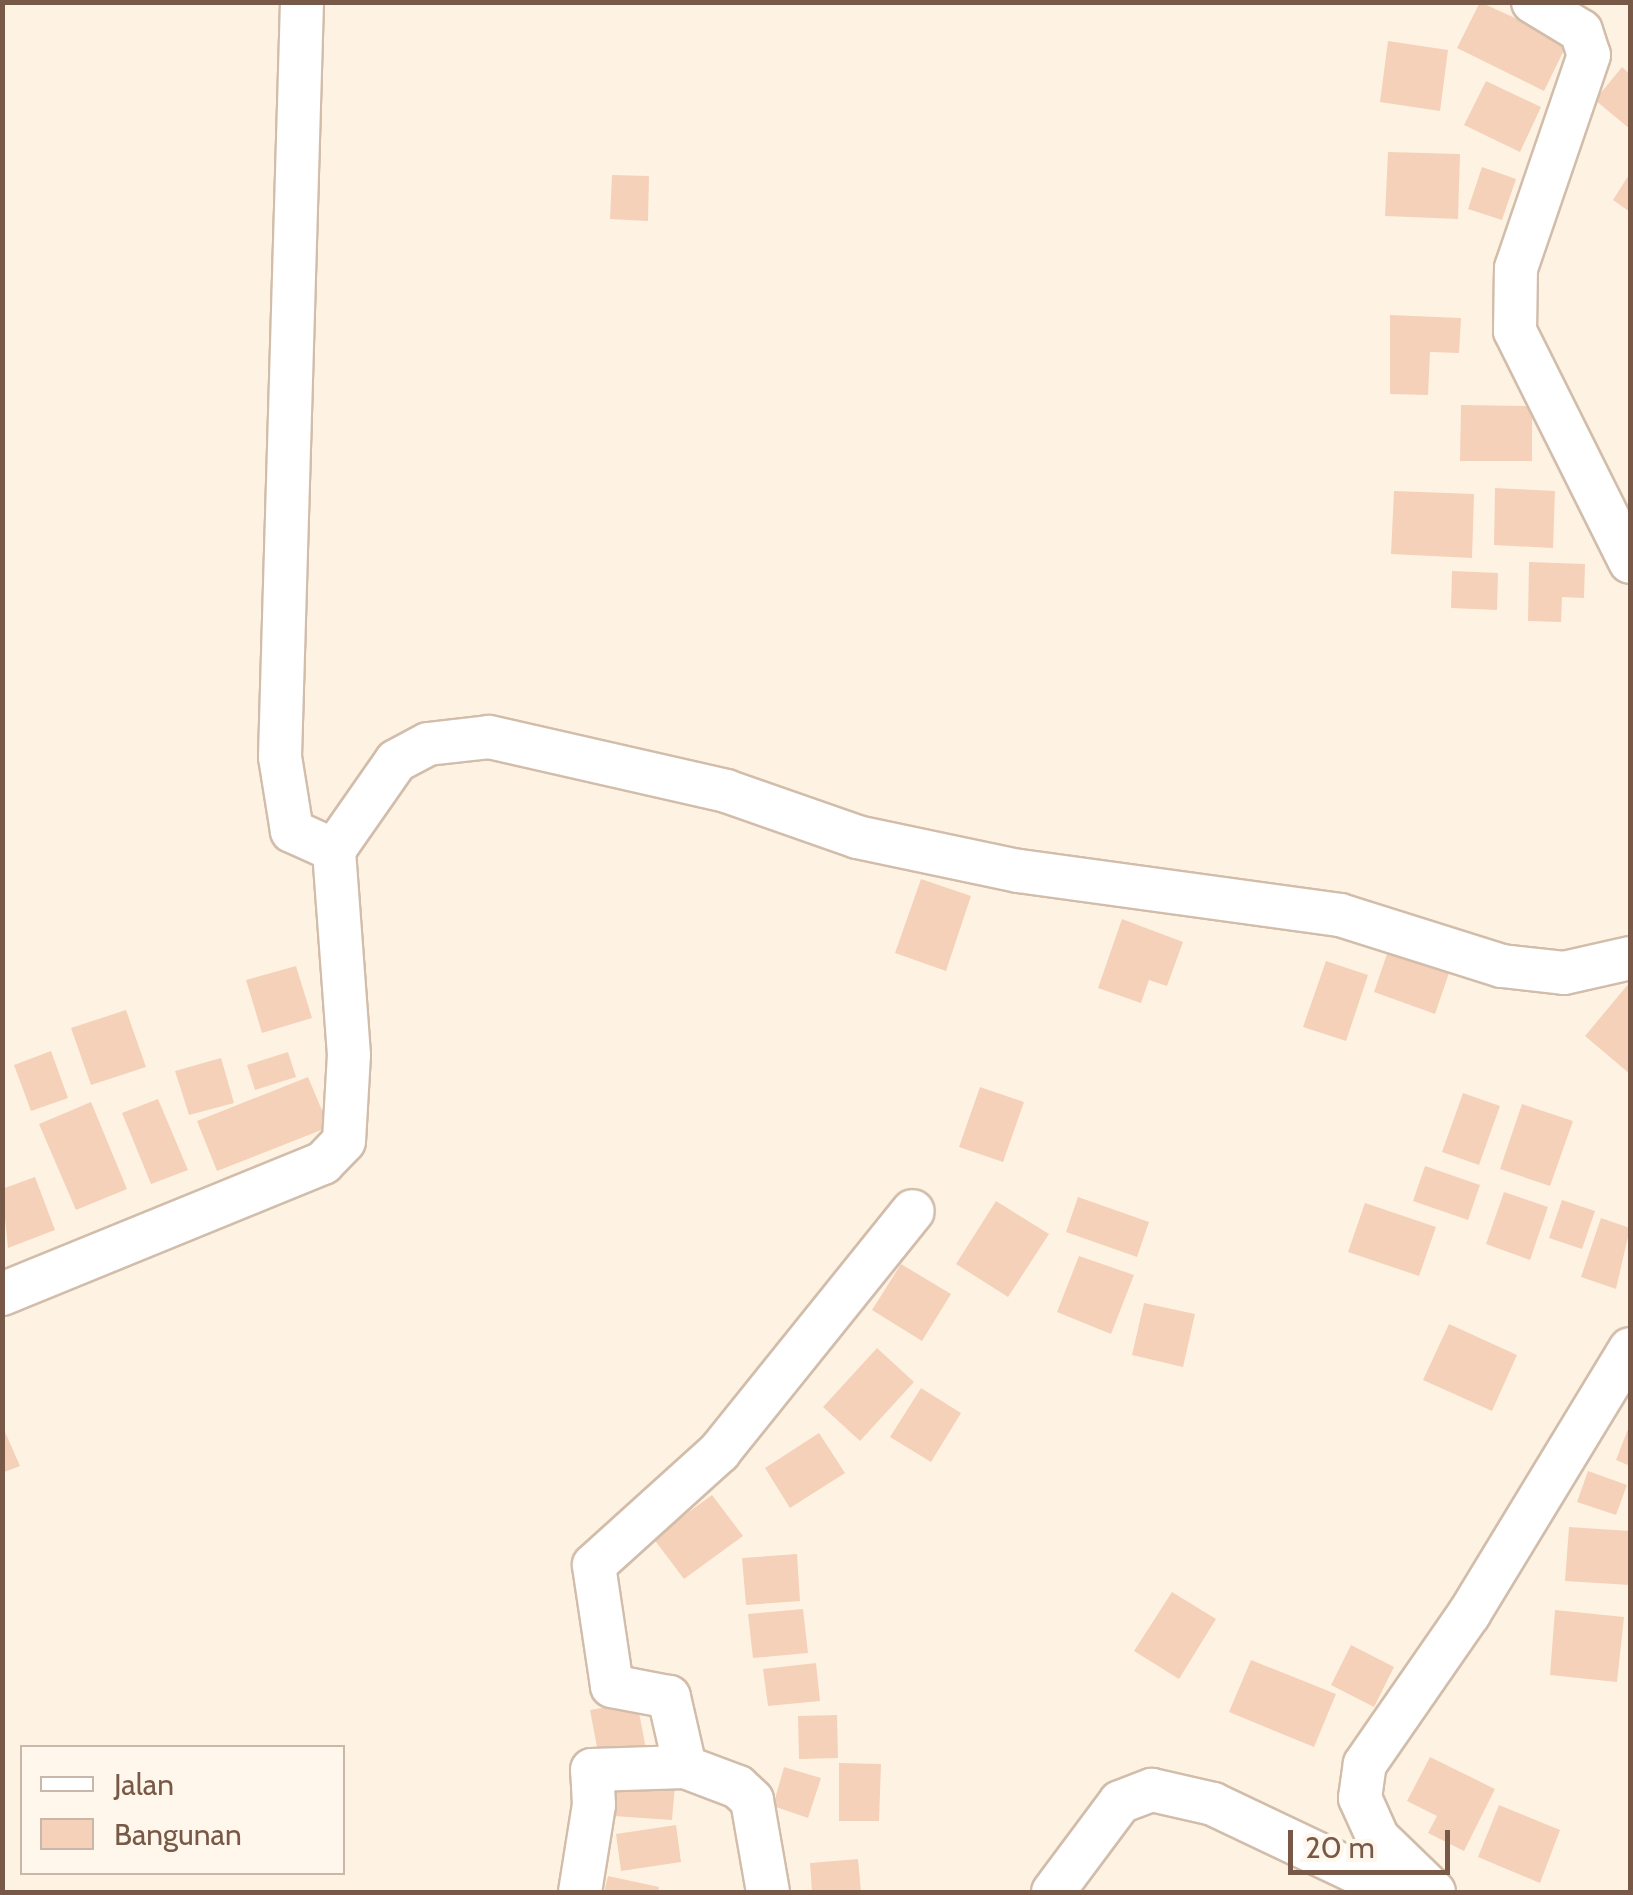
<!DOCTYPE html>
<style>
body{margin:0}
#map{position:relative;width:1633px;height:1895px;overflow:hidden;background:#fef3e3;font-family:Cabin,sans-serif}
div>[style]{position:absolute}
.building>*{inset:0;background:#f5d1b9}
.roads{filter:drop-shadow(2px 0 #d2bdab) drop-shadow(-2px 0 #d2bdab) drop-shadow(0 2px #d2bdab) drop-shadow(0 -2px #d2bdab)}
.street>*{height:42px;margin:-21px;padding:0 21px;transform-origin:21px;border-radius:21px;background:#fff}
span{translate:-50% -50%;white-space:nowrap;text-align:center;line-height:1.15;-webkit-text-stroke:8px #fff7eb;paint-order:stroke}
.frame{position:absolute;inset:0;border:5px solid #785947;pointer-events:none}
.legend{position:absolute;left:20px;top:1745px;width:325px;height:130px;box-sizing:border-box;background:#fff7eb;border:2px solid #c9b8a9;margin:0;padding:12px 18px;list-style:none;font-size:30px;color:#785947}
.legend li{display:flex;align-items:center;gap:20px;height:50px}
.legend b{width:50px;border:2px solid #c9b8a9}
.scale{position:absolute;left:1288px;top:1830px;width:162px;height:45px;box-sizing:border-box;border:5px solid #785947;border-top:0;padding-left:12px;font-size:30px;line-height:35px;white-space:nowrap;color:#785947;-webkit-text-stroke:8px #fff7eb;paint-order:stroke}
</style>
<div id="map">
<div class="building">
<i style="clip-path:polygon(1480px 2px,1568px 42px,1544px 91px,1457px 48px)"></i>
<i style="clip-path:polygon(1388px 41px,1448px 50px,1440px 111px,1380px 102px)"></i>
<i style="clip-path:polygon(1622px 67px,1630px 74px,1630px 129px,1595px 100px)"></i>
<i style="clip-path:polygon(1486px 81px,1541px 107px,1520px 152px,1464px 125px)"></i>
<i style="clip-path:polygon(1388px 152px,1460px 154px,1458px 219px,1385px 216px)"></i>
<i style="clip-path:polygon(1482px 167px,1516px 179px,1502px 220px,1468px 209px)"></i>
<i style="clip-path:polygon(1630px 173px,1630px 212px,1613px 200px)"></i>
<i style="clip-path:polygon(612px 175px,649px 176px,648px 221px,610px 219px)"></i>
<i style="clip-path:polygon(1390px 315px,1461px 318px,1459px 353px,1430px 352px,1428px 395px,1390px 394px)"></i>
<i style="clip-path:polygon(1461px 405px,1532px 406px,1532px 461px,1460px 461px)"></i>
<i style="clip-path:polygon(1495px 488px,1555px 491px,1553px 548px,1494px 545px)"></i>
<i style="clip-path:polygon(1394px 491px,1474px 494px,1472px 558px,1391px 554px)"></i>
<i style="clip-path:polygon(1529px 562px,1585px 564px,1584px 598px,1562px 597px,1561px 622px,1528px 621px)"></i>
<i style="clip-path:polygon(1452px 571px,1498px 573px,1497px 610px,1451px 608px)"></i>
<i style="clip-path:polygon(921px 879px,971px 896px,946px 971px,895px 953px)"></i>
<i style="clip-path:polygon(1122px 919px,1183px 942px,1167px 986px,1149px 980px,1141px 1003px,1098px 988px)"></i>
<i style="clip-path:polygon(1389px 948px,1450px 970px,1435px 1014px,1374px 992px)"></i>
<i style="clip-path:polygon(1326px 961px,1368px 975px,1346px 1041px,1303px 1027px)"></i>
<i style="clip-path:polygon(296px 966px,312px 1018px,262px 1033px,246px 980px)"></i>
<i style="clip-path:polygon(1630px 982px,1630px 1074px,1585px 1036px)"></i>
<i style="clip-path:polygon(126px 1010px,146px 1067px,91px 1085px,71px 1028px)"></i>
<i style="clip-path:polygon(51px 1051px,68px 1098px,31px 1111px,14px 1065px)"></i>
<i style="clip-path:polygon(288px 1052px,296px 1077px,255px 1090px,247px 1065px)"></i>
<i style="clip-path:polygon(221px 1058px,234px 1103px,189px 1115px,175px 1071px)"></i>
<i style="clip-path:polygon(308px 1077px,329px 1127px,217px 1171px,197px 1121px)"></i>
<i style="clip-path:polygon(980px 1087px,1024px 1102px,1003px 1162px,959px 1147px)"></i>
<i style="clip-path:polygon(1463px 1093px,1500px 1106px,1479px 1165px,1442px 1152px)"></i>
<i style="clip-path:polygon(158px 1099px,188px 1170px,151px 1184px,122px 1113px)"></i>
<i style="clip-path:polygon(91px 1102px,127px 1189px,76px 1210px,39px 1124px)"></i>
<i style="clip-path:polygon(1522px 1104px,1573px 1121px,1550px 1186px,1500px 1169px)"></i>
<i style="clip-path:polygon(1425px 1166px,1480px 1185px,1468px 1220px,1413px 1201px)"></i>
<i style="clip-path:polygon(35px 1177px,55px 1230px,8px 1248px,2px 1189px)"></i>
<i style="clip-path:polygon(1504px 1192px,1548px 1207px,1530px 1260px,1486px 1244px)"></i>
<i style="clip-path:polygon(1078px 1197px,1149px 1222px,1137px 1257px,1066px 1232px)"></i>
<i style="clip-path:polygon(1562px 1200px,1595px 1211px,1582px 1249px,1549px 1238px)"></i>
<i style="clip-path:polygon(996px 1201px,1049px 1234px,1008px 1297px,956px 1264px)"></i>
<i style="clip-path:polygon(1365px 1203px,1436px 1227px,1419px 1276px,1348px 1252px)"></i>
<i style="clip-path:polygon(1601px 1218px,1630px 1228px,1616px 1289px,1581px 1277px)"></i>
<i style="clip-path:polygon(1079px 1256px,1134px 1275px,1111px 1334px,1057px 1312px)"></i>
<i style="clip-path:polygon(901px 1264px,951px 1294px,922px 1341px,872px 1310px)"></i>
<i style="clip-path:polygon(1144px 1303px,1195px 1314px,1183px 1367px,1132px 1355px)"></i>
<i style="clip-path:polygon(1449px 1324px,1517px 1355px,1492px 1411px,1423px 1380px)"></i>
<i style="clip-path:polygon(877px 1348px,914px 1382px,860px 1441px,823px 1407px)"></i>
<i style="clip-path:polygon(921px 1388px,961px 1413px,931px 1462px,890px 1437px)"></i>
<i style="clip-path:polygon(1630px 1424px,1630px 1466px,1616px 1460px)"></i>
<i style="clip-path:polygon(2px 1425px,20px 1466px,2px 1473px)"></i>
<i style="clip-path:polygon(819px 1433px,845px 1473px,790px 1508px,765px 1468px)"></i>
<i style="clip-path:polygon(1588px 1471px,1627px 1485px,1616px 1515px,1577px 1502px)"></i>
<i style="clip-path:polygon(712px 1495px,743px 1536px,684px 1579px,653px 1538px)"></i>
<i style="clip-path:polygon(1569px 1527px,1630px 1531px,1630px 1585px,1565px 1581px)"></i>
<i style="clip-path:polygon(797px 1554px,800px 1601px,746px 1605px,742px 1558px)"></i>
<i style="clip-path:polygon(1172px 1592px,1216px 1619px,1179px 1679px,1134px 1651px)"></i>
<i style="clip-path:polygon(803px 1609px,808px 1653px,753px 1658px,748px 1614px)"></i>
<i style="clip-path:polygon(1555px 1610px,1624px 1617px,1617px 1682px,1550px 1675px)"></i>
<i style="clip-path:polygon(1351px 1645px,1394px 1667px,1374px 1707px,1331px 1685px)"></i>
<i style="clip-path:polygon(1251px 1660px,1336px 1694px,1314px 1747px,1229px 1712px)"></i>
<i style="clip-path:polygon(816px 1663px,820px 1701px,768px 1706px,763px 1669px)"></i>
<i style="clip-path:polygon(637px 1702px,646px 1749px,599px 1758px,590px 1710px)"></i>
<i style="clip-path:polygon(837px 1715px,838px 1758px,799px 1759px,798px 1716px)"></i>
<i style="clip-path:polygon(1430px 1757px,1495px 1789px,1464px 1851px,1428px 1833px,1437px 1816px,1407px 1801px)"></i>
<i style="clip-path:polygon(839px 1763px,881px 1764px,879px 1821px,839px 1821px)"></i>
<i style="clip-path:polygon(784px 1767px,821px 1778px,808px 1818px,773px 1806px)"></i>
<i style="clip-path:polygon(616px 1781px,675px 1785px,672px 1820px,613px 1816px)"></i>
<i style="clip-path:polygon(1499px 1805px,1560px 1830px,1540px 1883px,1478px 1857px)"></i>
<i style="clip-path:polygon(676px 1825px,681px 1862px,621px 1871px,616px 1834px)"></i>
<i style="clip-path:polygon(858px 1859px,861px 1892px,812px 1892px,810px 1863px)"></i>
<i style="clip-path:polygon(608px 1876px,659px 1887px,658px 1892px,604px 1892px)"></i>
</div>
<div class="roads">
<div class="street">
<i style="left:302px;top:2px;width:755px;rotate:91.67deg"></i>
<i style="left:280px;top:757px;width:75px;rotate:80.8deg"></i>
<i style="left:292px;top:831px;width:46px;rotate:24.3deg"></i>
<i style="left:1533px;top:2px;width:56px;rotate:31.1deg"></i>
<i style="left:1581px;top:31px;width:25px;rotate:72deg"></i>
<i style="left:1589px;top:55px;width:225px;rotate:108.9deg"></i>
<i style="left:1516px;top:268px;width:63px;rotate:90.9deg"></i>
<i style="left:1515px;top:331px;width:258px;rotate:63.5deg"></i>
<i style="left:2px;top:1294px;width:347px;rotate:-22.2deg"></i>
<i style="left:323px;top:1163px;width:30px;rotate:-46deg"></i>
<i style="left:344px;top:1141px;width:86px;rotate:-86.7deg"></i>
<i style="left:349px;top:1055px;width:206px;rotate:-94.2deg"></i>
<i style="left:334px;top:850px;width:108px;rotate:-55.1deg"></i>
<i style="left:396px;top:761px;width:36px;rotate:-28deg"></i>
<i style="left:428px;top:744px;width:61px;rotate:-6.5deg"></i>
<i style="left:489px;top:737px;width:243px;rotate:12.8deg"></i>
<i style="left:726px;top:791px;width:139px;rotate:19.3deg"></i>
<i style="left:857px;top:837px;width:166px;rotate:11.9deg"></i>
<i style="left:1019px;top:871px;width:324px;rotate:7.8deg"></i>
<i style="left:1340px;top:915px;width:170px;rotate:17.5deg"></i>
<i style="left:1502px;top:966px;width:62px;rotate:6.4deg"></i>
<i style="left:1564px;top:973px;width:68px;rotate:-12.8deg"></i>
<i style="left:580px;top:1892px;width:88px;rotate:-80.9deg"></i>
<i style="left:594px;top:1805px;width:35px;rotate:-93deg"></i>
<i style="left:592px;top:1770px;width:93px;rotate:-1.8deg"></i>
<i style="left:768px;top:1892px;width:93px;rotate:-99.9deg"></i>
<i style="left:752px;top:1800px;width:19px;rotate:-137deg"></i>
<i style="left:738px;top:1787px;width:57px;rotate:-159.3deg"></i>
<i style="left:685px;top:1767px;width:72px;rotate:-102.9deg"></i>
<i style="left:669px;top:1697px;width:58px;rotate:-169.1deg"></i>
<i style="left:612px;top:1686px;width:122px;rotate:-98.5deg"></i>
<i style="left:594px;top:1565px;width:169px;rotate:-42.1deg"></i>
<i style="left:719px;top:1452px;width:309px;rotate:-51.2deg"></i>
<i style="left:1053px;top:1892px;width:112px;rotate:-53.3deg"></i>
<i style="left:1120px;top:1802px;width:34px;rotate:-21deg"></i>
<i style="left:1152px;top:1790px;width:63px;rotate:12.9deg"></i>
<i style="left:1213px;top:1804px;width:205px;rotate:25.4deg"></i>
<i style="left:1434px;top:1892px;width:78px;rotate:-136deg"></i>
<i style="left:1378px;top:1838px;width:44px;rotate:-114.2deg"></i>
<i style="left:1360px;top:1798px;width:34px;rotate:-82deg"></i>
<i style="left:1365px;top:1764px;width:183px;rotate:-55.3deg"></i>
<i style="left:1469px;top:1614px;width:310px;rotate:-58.7deg"></i>
</div>
</div>
<div class="frame"></div>
<ul class="legend">
<li><b style="height:12px;background:#fff"></b>Jalan</li>
<li><b style="height:28px;background:#f5d1b9"></b>Bangunan</li>
</ul>
<div class="scale">20 m</div>
</div>
